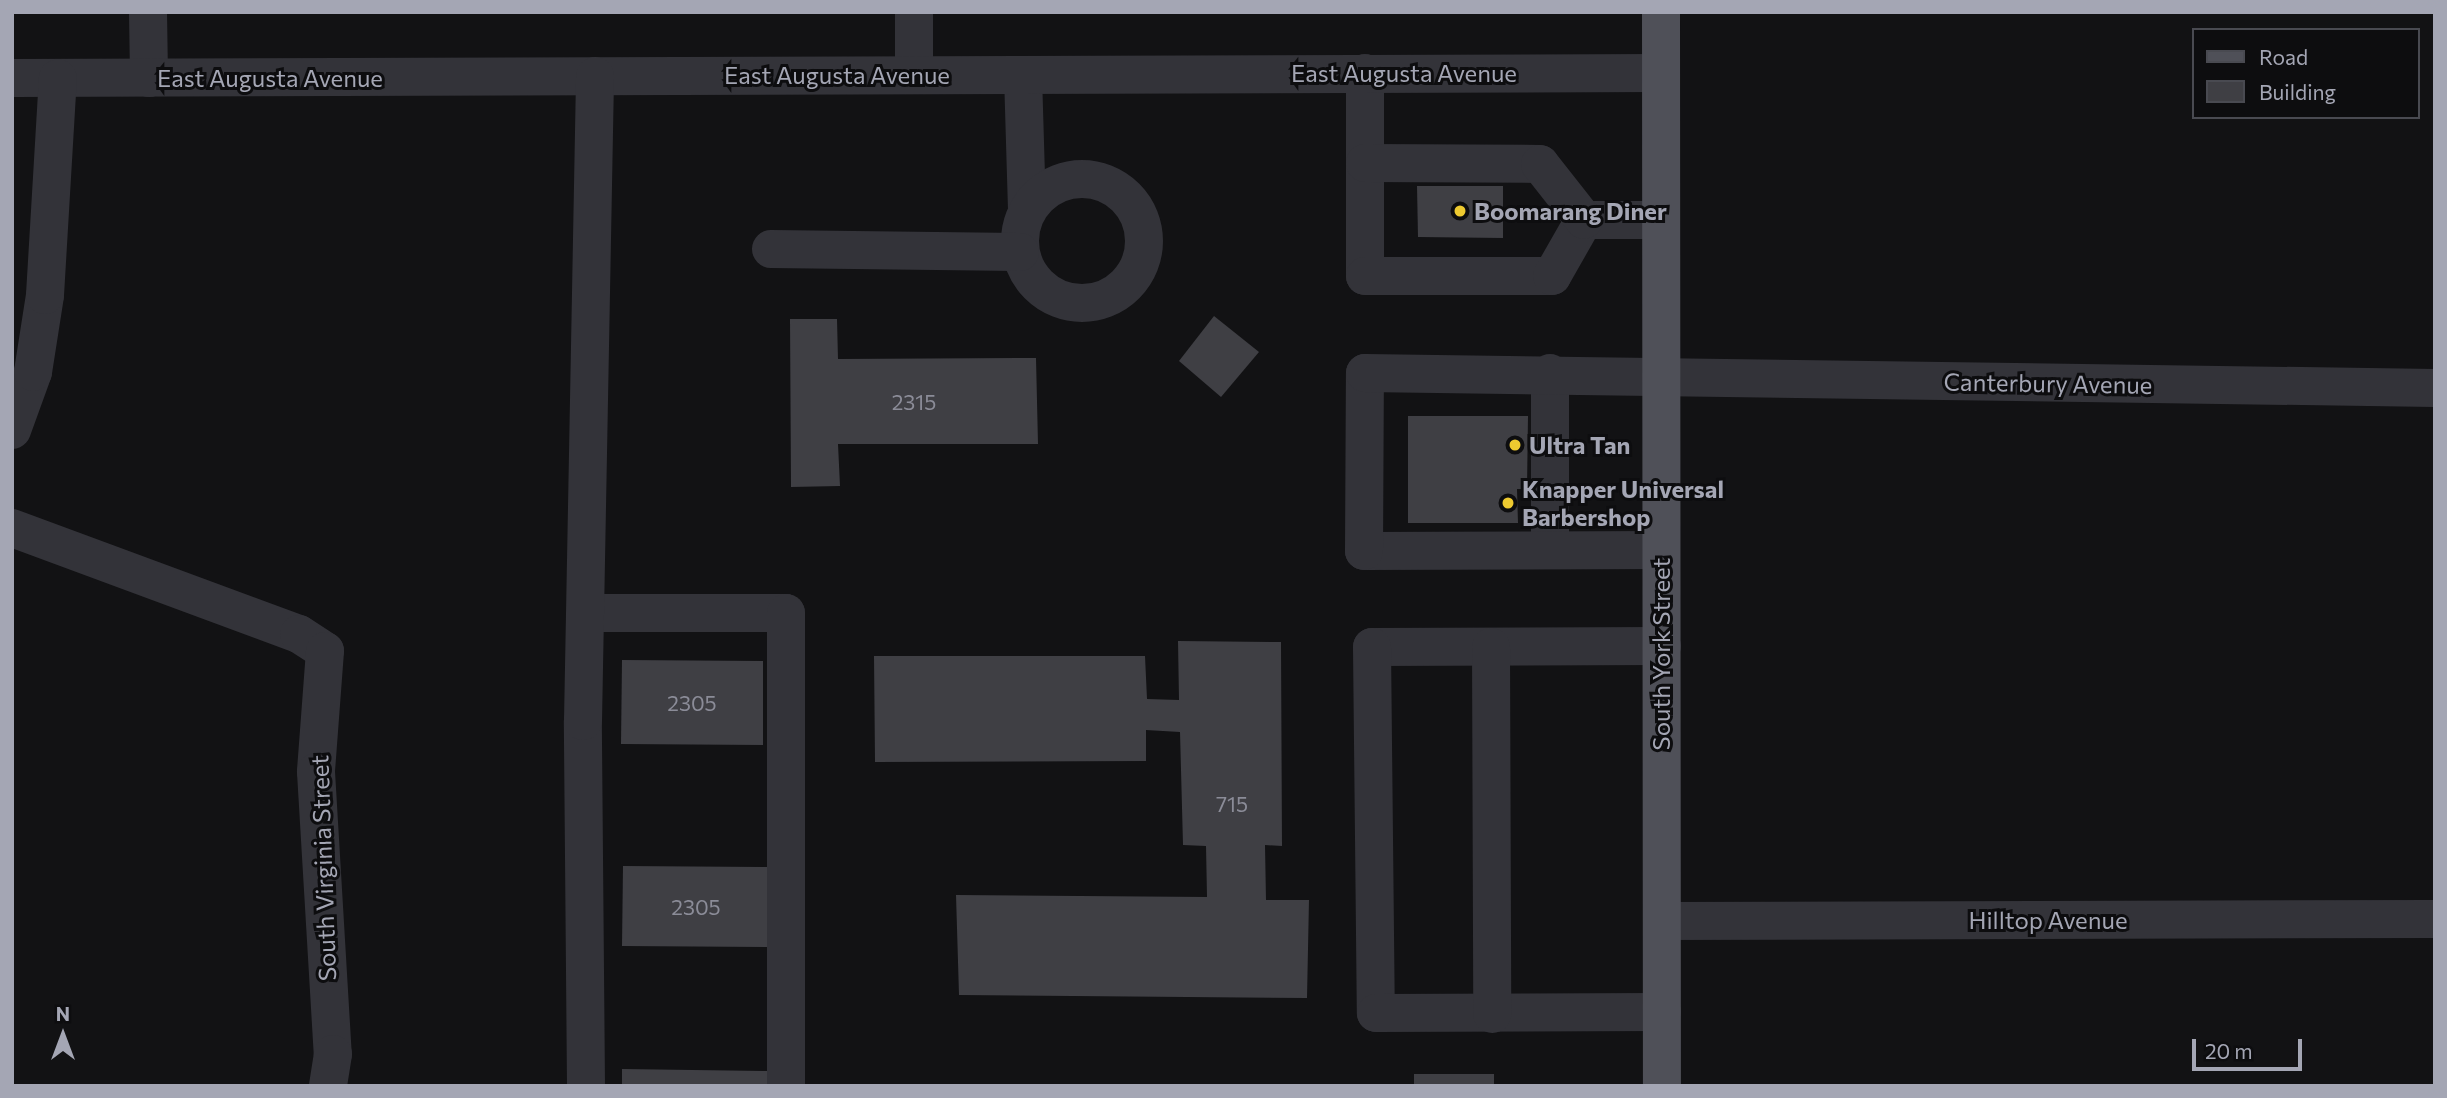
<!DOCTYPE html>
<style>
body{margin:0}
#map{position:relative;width:2447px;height:1098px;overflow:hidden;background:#121214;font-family:Commissioner,sans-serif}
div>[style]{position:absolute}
.building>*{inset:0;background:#3f3f44}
.minor>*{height:38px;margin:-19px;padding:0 19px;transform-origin:19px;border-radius:19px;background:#333339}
.minor>.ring{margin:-19px;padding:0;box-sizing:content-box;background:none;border:38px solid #333339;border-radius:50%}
.major>*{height:38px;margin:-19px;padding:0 19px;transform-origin:19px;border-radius:19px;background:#4f5058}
.dots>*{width:19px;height:19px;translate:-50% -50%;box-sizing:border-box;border:4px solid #0d0d0f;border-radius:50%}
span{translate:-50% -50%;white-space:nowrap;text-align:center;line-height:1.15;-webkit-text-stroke:6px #0d0d0f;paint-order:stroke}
.number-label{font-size:21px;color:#8b8c98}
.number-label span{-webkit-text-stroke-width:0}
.street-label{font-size:24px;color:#a4a6b4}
.poi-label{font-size:24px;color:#a4a6b4;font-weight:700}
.left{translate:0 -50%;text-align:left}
.frame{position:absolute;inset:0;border:14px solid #a4a6b4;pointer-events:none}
.legend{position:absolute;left:2192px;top:28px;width:228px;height:91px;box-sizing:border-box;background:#0d0d0f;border:2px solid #494a51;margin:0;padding:9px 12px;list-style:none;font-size:21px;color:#a4a6b4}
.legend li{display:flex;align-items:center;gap:14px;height:35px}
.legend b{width:35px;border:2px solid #494a51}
.north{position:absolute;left:28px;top:1000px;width:70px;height:70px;-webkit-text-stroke:5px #0d0d0f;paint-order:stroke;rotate:0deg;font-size:19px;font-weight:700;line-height:28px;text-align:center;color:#a4a6b4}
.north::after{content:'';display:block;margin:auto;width:24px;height:32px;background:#a4a6b4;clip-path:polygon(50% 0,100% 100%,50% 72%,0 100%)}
.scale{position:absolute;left:2192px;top:1039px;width:110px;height:32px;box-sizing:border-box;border:4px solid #a4a6b4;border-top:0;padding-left:9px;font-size:21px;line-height:24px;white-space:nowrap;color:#a4a6b4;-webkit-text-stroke:5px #0d0d0f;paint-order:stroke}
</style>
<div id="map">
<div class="building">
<i style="clip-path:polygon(1417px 186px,1503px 186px,1503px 238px,1418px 237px)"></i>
<i style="clip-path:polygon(1214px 316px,1259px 352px,1221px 397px,1179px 361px)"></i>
<i style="clip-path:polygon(790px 319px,837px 319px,838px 359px,1036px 358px,1038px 444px,838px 444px,840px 486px,791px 487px)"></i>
<i style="clip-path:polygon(1408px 416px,1528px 416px,1527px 489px,1517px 489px,1518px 523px,1408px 523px)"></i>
<i style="clip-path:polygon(1178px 641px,1281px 642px,1282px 846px,1265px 845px,1266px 900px,1309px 900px,1307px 998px,959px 995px,956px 895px,1207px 897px,1206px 846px,1183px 845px,1180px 732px,1146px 730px,1146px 761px,875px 762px,874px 656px,1145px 656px,1147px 699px,1179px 700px)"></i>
<i style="clip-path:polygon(622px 660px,763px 661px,763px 745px,621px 744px)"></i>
<i style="clip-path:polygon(623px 866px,770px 867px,770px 947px,622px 946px)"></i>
<i style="clip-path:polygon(622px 1069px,769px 1071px,769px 1086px,622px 1086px)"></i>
<i style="clip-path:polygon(1414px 1074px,1494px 1074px,1494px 1086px,1414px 1086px)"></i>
</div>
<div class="minor">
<i style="left:148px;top:12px;width:66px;rotate:89.1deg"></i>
<i style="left:1365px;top:73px;width:203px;rotate:90deg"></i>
<i style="left:1365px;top:276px;width:187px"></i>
<i style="left:1552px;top:276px;width:64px;rotate:-60.3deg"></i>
<i style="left:1584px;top:220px;width:77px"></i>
<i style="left:914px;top:75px;width:63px;rotate:-90deg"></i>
<i style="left:1023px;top:75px;width:136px;rotate:88.3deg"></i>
<i style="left:12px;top:78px;width:1649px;rotate:-0.17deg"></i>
<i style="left:1365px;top:163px;width:175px;rotate:0.3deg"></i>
<i style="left:1540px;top:164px;width:71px;rotate:51.8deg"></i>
<i class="ring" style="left:1020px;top:179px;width:86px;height:86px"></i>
<i style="left:771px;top:249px;width:249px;rotate:0.7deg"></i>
<i style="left:1550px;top:373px;width:177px;rotate:90deg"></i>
<i style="left:12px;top:430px;width:62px;rotate:-70.1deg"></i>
<i style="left:33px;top:372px;width:78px;rotate:-81.1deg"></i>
<i style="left:45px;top:295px;width:217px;rotate:-86.6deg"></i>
<i style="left:12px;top:528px;width:306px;rotate:20.3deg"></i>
<i style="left:299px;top:634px;width:31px;rotate:33deg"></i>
<i style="left:325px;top:651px;width:121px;rotate:94.3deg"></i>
<i style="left:316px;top:772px;width:283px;rotate:86.6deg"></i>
<i style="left:333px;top:1054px;width:32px;rotate:99deg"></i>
<i style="left:1661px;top:550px;width:297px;rotate:179.8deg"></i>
<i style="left:1364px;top:551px;width:178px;rotate:-89.7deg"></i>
<i style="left:1365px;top:373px;width:1070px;rotate:0.8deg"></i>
<i style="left:586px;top:613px;width:200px"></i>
<i style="left:786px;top:613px;width:473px;rotate:90deg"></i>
<i style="left:1662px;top:646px;width:290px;rotate:179.8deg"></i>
<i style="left:1372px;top:647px;width:366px;rotate:89.4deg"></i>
<i style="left:1376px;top:1013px;width:286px;rotate:-0.2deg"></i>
<i style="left:1491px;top:647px;width:367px;rotate:89.8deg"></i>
<i style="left:1662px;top:921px;width:773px;rotate:-0.15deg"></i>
<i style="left:586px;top:1086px;width:365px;rotate:-90.5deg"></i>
<i style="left:583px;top:721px;width:645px;rotate:-88.93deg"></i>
</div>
<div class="major">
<i style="left:1661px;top:12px;width:1074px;rotate:89.95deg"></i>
</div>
<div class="dots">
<i style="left:1460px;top:211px;background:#eeca30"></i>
<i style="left:1515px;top:445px;background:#eeca30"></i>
<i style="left:1508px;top:503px;background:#eeca30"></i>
</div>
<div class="number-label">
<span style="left:914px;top:402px">2315</span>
<span style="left:692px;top:703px">2305</span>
<span style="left:1232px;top:804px">715</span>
<span style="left:696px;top:907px">2305</span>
</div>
<div class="street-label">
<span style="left:1404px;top:73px">East Augusta Avenue</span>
<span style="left:837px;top:75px">East Augusta Avenue</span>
<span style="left:270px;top:78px">East Augusta Avenue</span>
<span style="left:2048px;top:383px;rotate:1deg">Canterbury Avenue</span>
<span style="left:1661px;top:654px;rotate:-90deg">South York Street</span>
<span style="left:323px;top:868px;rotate:-92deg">South Virginia Street</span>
<span style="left:2048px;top:920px">Hilltop Avenue</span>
</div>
<div class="poi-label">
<span class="left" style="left:1474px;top:211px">Boomarang Diner</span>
<span class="left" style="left:1529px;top:445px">Ultra Tan</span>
<span class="left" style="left:1522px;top:503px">Knapper Universal<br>Barbershop</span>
</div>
<div class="frame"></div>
<ul class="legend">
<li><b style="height:9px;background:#4f5058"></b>Road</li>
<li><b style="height:19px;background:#3f3f44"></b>Building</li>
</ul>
<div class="north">N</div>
<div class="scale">20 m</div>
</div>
